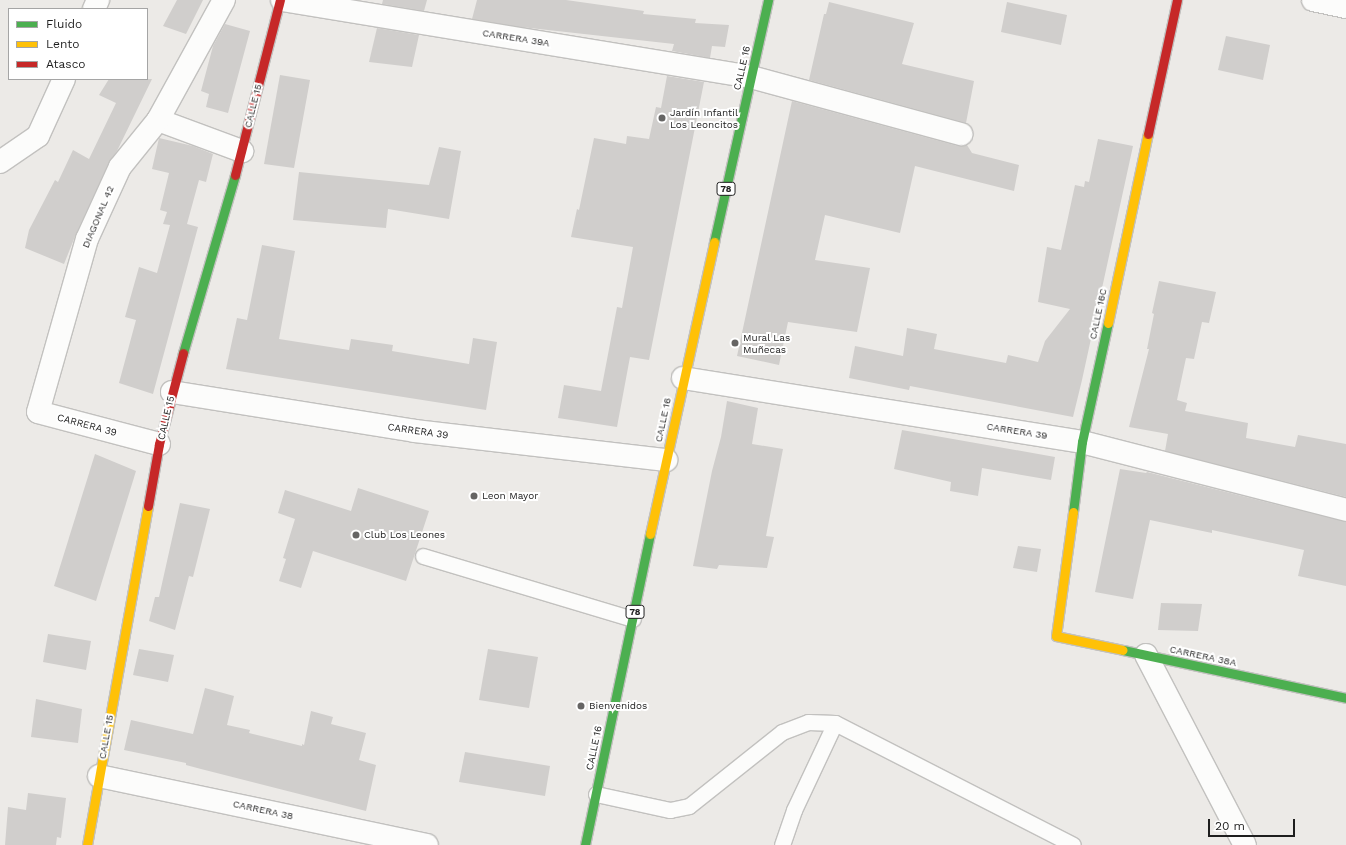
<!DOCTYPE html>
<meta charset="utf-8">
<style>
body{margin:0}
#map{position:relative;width:1346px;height:845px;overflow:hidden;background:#eceae7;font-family:"Work Sans",sans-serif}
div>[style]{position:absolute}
.building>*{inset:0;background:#d0cecc}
.roads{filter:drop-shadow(1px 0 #c2c1bf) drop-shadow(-1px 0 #c2c1bf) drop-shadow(0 1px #c2c1bf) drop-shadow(0 -1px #c2c1bf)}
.lane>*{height:15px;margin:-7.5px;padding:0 7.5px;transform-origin:7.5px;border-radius:7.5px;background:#fcfcfb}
.street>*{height:22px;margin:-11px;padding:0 11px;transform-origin:11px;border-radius:11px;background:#fcfcfb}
.fast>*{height:9px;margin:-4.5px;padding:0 4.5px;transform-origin:4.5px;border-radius:4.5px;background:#4caf50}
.slow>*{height:9px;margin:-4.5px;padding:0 4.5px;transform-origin:4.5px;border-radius:4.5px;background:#ffc107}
.jam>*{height:9px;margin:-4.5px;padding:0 4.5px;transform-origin:4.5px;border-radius:4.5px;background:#c62828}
.dots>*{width:11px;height:11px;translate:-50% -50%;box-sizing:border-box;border:2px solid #fff;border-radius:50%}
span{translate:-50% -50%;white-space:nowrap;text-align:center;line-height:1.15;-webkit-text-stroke:4px #fff;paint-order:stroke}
.shield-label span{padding:1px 3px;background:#fff;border:1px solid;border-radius:3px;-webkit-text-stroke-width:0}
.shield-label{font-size:9px;color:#1e1e1e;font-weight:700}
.street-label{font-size:10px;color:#1e1e1e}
.poi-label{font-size:10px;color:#1e1e1e}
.left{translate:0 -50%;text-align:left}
.legend{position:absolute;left:8px;top:8px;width:140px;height:72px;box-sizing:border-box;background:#fff;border:1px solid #a5a5a5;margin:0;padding:5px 7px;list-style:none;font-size:12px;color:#1e1e1e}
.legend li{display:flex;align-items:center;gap:8px;height:20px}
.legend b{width:20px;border:1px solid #a5a5a5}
.scale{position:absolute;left:1208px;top:819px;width:87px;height:18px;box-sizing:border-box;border:2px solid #1e1e1e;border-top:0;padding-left:5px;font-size:12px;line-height:14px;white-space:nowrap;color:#1e1e1e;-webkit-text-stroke:3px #fff;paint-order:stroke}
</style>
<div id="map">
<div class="building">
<i style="clip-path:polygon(177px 0,203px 0,186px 34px,163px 26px)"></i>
<i style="clip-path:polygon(383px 0,427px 0,424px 11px,382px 4px)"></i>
<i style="clip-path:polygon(477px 0,566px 0,644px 11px,643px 14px,696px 19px,695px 23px,729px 25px,725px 47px,712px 46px,710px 58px,672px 51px,674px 44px,521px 27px,472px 19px)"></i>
<i style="clip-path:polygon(829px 2px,914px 23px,902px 64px,974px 81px,966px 123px,809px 80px,824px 14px,826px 14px)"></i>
<i style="clip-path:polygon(1007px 2px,1067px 15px,1061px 45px,1001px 32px)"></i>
<i style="clip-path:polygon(225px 24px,250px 31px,228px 113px,206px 107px,209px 94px,201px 91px,213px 46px)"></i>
<i style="clip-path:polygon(377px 28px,419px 35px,412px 67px,369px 62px)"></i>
<i style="clip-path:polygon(1226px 36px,1270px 45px,1263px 80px,1218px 70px)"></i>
<i style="clip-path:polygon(280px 75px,310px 80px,294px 168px,264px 164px)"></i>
<i style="clip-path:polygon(667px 76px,704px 82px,649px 360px,630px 357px,617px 427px,558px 418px,564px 385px,601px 391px,617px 307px,622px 308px,633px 247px,571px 237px,577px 209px,579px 210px,594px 138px,626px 144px,627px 136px,649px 139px,656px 107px,661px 108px)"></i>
<i style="clip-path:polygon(109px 79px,152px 79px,117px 151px,109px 162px,76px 234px,64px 264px,25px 248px,29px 230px,55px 180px,58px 182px,73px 150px,89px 159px,116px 103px,99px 95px)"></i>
<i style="clip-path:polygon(792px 101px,958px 146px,967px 145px,972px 153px,1019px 165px,1014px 191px,915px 166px,900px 233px,825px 215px,815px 260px,870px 268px,857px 332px,788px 322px,779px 365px,737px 356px)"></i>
<i style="clip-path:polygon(159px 138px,193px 146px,213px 154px,206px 182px,199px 180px,187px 224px,198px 227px,153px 394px,119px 383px,136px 320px,125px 317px,139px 267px,157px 273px,170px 225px,163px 224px,167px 212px,160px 210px,169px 173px,152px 169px)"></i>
<i style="clip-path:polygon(1098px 139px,1133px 146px,1082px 380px,1073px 417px,910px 386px,909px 390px,849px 378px,855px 346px,903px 356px,907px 328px,937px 334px,934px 349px,1006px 363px,1008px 355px,1038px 362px,1045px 341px,1070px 309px,1038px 302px,1047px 247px,1061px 250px,1075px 185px,1084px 187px,1085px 181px,1089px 182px)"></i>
<i style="clip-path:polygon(439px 147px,461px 151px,449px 219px,388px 209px,386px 228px,293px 220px,299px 172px,429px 185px)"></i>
<i style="clip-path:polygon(262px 245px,295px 251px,279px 339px,349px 350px,351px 339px,393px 345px,392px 351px,469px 364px,473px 338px,497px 342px,486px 410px,226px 369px,237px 318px,247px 320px)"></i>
<i style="clip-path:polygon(1159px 281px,1216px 292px,1209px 323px,1202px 322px,1194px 359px,1186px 358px,1177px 400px,1187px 403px,1185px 411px,1248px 423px,1246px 438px,1295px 447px,1298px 435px,1346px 444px,1346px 497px,1165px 451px,1168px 434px,1129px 427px,1149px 349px,1147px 349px,1154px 314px,1152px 313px)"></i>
<i style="clip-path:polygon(727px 401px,758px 408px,752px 444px,783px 449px,766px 536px,774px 537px,767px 568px,719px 565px,717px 569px,693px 566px,712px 471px,721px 437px)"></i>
<i style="clip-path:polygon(902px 430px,1055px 457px,1051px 480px,982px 468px,978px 496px,950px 491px,951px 482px,894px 469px)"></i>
<i style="clip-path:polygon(95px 454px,136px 471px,96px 601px,54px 586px)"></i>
<i style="clip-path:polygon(1120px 469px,1146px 473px,1147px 472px,1346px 522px,1346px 586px,1298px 576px,1304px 550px,1212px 530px,1212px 533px,1150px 520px,1133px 599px,1095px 592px)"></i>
<i style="clip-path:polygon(358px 488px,429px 511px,406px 581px,313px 551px,301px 588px,279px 581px,286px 559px,283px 558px,295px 519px,278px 513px,285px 490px,351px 511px)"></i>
<i style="clip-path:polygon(180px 503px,210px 509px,193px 577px,189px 576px,175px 630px,149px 621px,155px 597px,159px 597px)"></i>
<i style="clip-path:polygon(1018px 546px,1041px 549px,1037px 572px,1013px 568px)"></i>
<i style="clip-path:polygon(1161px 603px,1202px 604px,1198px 631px,1158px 630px)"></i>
<i style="clip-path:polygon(48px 634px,91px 641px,86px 670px,43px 662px)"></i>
<i style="clip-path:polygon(139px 649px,174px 655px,168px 682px,133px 675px)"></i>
<i style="clip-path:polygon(488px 649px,538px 657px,529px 708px,479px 700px)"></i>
<i style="clip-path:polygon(205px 688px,234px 696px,227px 725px,250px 730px,249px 733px,302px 746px,302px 744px,304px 745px,311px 711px,333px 717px,331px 724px,366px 733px,359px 760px,376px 765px,366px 811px,201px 769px,186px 765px,186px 763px,124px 750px,131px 720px,193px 734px)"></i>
<i style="clip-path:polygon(36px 699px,82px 709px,78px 743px,31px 737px)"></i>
<i style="clip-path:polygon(465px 752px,550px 766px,545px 796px,459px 782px)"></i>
<i style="clip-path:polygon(28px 793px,66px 798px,61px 838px,57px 837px,56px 845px,5px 845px,8px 807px,26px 810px)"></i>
</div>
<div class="roads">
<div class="lane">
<i style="left:423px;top:556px;width:219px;rotate:16.7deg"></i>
<i style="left:596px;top:794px;width:76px;rotate:12.2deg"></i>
<i style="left:670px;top:810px;width:19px;rotate:-12deg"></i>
<i style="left:689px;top:806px;width:119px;rotate:-38.5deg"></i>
<i style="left:782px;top:732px;width:28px;rotate:-21deg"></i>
<i style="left:808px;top:722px;width:27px;rotate:2deg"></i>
<i style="left:835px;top:723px;width:267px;rotate:27.1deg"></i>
<i style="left:782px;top:845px;width:37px;rotate:-71deg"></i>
<i style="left:794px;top:810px;width:96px;rotate:-64.8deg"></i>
</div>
<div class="street">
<i style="left:282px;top:0;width:475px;rotate:9.3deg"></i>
<i style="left:751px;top:77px;width:218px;rotate:15.2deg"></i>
<i style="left:1313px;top:0;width:34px;rotate:12deg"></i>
<i style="left:94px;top:9px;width:10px;rotate:-66deg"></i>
<i style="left:158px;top:120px;width:90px;rotate:20.3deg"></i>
<i style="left:0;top:162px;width:46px;rotate:-34.4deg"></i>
<i style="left:38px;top:136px;width:63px;rotate:-65.5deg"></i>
<i style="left:683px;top:378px;width:404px;rotate:9.1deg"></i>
<i style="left:1082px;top:442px;width:273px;rotate:14.4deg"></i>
<i style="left:172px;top:392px;width:246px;rotate:9.1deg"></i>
<i style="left:415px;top:431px;width:253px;rotate:6.6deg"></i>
<i style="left:159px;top:444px;width:125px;rotate:-165.2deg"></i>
<i style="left:38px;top:412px;width:180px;rotate:-74.2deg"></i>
<i style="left:87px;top:239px;width:79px;rotate:-65.4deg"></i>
<i style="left:120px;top:167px;width:60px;rotate:-51deg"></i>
<i style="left:158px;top:120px;width:137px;rotate:-61.2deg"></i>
<i style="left:1146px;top:655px;width:214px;rotate:62.5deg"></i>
<i style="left:99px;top:776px;width:335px;rotate:11.9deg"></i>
</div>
<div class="fast">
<i style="left:714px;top:242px;width:248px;rotate:-77.4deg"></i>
<i style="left:183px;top:353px;width:185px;rotate:-73.7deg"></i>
<i style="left:1073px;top:512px;width:71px;rotate:-82.7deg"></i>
<i style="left:1082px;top:442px;width:122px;rotate:-77.7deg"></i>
<i style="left:1123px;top:650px;width:228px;rotate:12.1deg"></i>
<i style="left:585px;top:845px;width:318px;rotate:-78.2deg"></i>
</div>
<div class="slow">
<i style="left:1108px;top:323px;width:193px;rotate:-78.1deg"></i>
<i style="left:1073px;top:512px;width:125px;rotate:97.8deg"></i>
<i style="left:1056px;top:636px;width:68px;rotate:11.8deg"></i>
<i style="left:650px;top:534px;width:299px;rotate:-77.6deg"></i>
<i style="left:87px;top:845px;width:344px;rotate:-79.8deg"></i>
</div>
<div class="jam">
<i style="left:1148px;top:134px;width:137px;rotate:-77.8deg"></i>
<i style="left:235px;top:175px;width:181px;rotate:-75.6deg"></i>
<i style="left:148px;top:506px;width:63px;rotate:-79.9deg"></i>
<i style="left:159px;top:444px;width:94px;rotate:-75.2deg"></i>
</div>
</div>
<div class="dots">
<i style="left:662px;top:118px;background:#666564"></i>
<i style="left:735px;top:343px;background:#666564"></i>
<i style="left:474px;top:496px;background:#666564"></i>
<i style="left:356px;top:535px;background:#666564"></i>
<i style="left:581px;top:706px;background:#666564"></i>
</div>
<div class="shield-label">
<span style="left:726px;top:189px">78</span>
<span style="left:635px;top:612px">78</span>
</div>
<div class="street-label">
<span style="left:516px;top:38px;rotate:9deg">CARRERA 39A</span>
<span style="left:742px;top:68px;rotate:-77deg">CALLE 16</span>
<span style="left:253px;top:106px;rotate:-76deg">CALLE 15</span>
<span style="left:98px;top:217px;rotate:-67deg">DIAGONAL 42</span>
<span style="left:1098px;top:314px;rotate:-78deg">CALLE 16C</span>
<span style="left:166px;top:418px;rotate:-77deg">CALLE 15</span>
<span style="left:663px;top:420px;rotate:-78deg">CALLE 16</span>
<span style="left:87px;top:425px;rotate:15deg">CARRERA 39</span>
<span style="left:418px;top:431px;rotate:8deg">CARRERA 39</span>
<span style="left:1017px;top:431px;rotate:9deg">CARRERA 39</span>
<span style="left:1203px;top:656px;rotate:12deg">CARRERA 38A</span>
<span style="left:106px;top:737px;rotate:-80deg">CALLE 15</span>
<span style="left:594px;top:748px;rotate:-78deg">CALLE 16</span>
<span style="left:263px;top:810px;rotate:12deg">CARRERA 38</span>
</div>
<div class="poi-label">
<span class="left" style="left:670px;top:118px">Jardín Infantil<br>Los Leoncitos</span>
<span class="left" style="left:743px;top:343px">Mural Las<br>Muñecas</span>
<span class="left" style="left:482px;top:496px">Leon Mayor</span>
<span class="left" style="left:364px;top:535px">Club Los Leones</span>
<span class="left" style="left:589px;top:706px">Bienvenidos</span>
</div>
<ul class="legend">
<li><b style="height:5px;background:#4caf50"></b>Fluido</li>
<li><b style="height:5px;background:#ffc107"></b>Lento</li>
<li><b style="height:5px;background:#c62828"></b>Atasco</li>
</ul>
<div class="scale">20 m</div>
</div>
